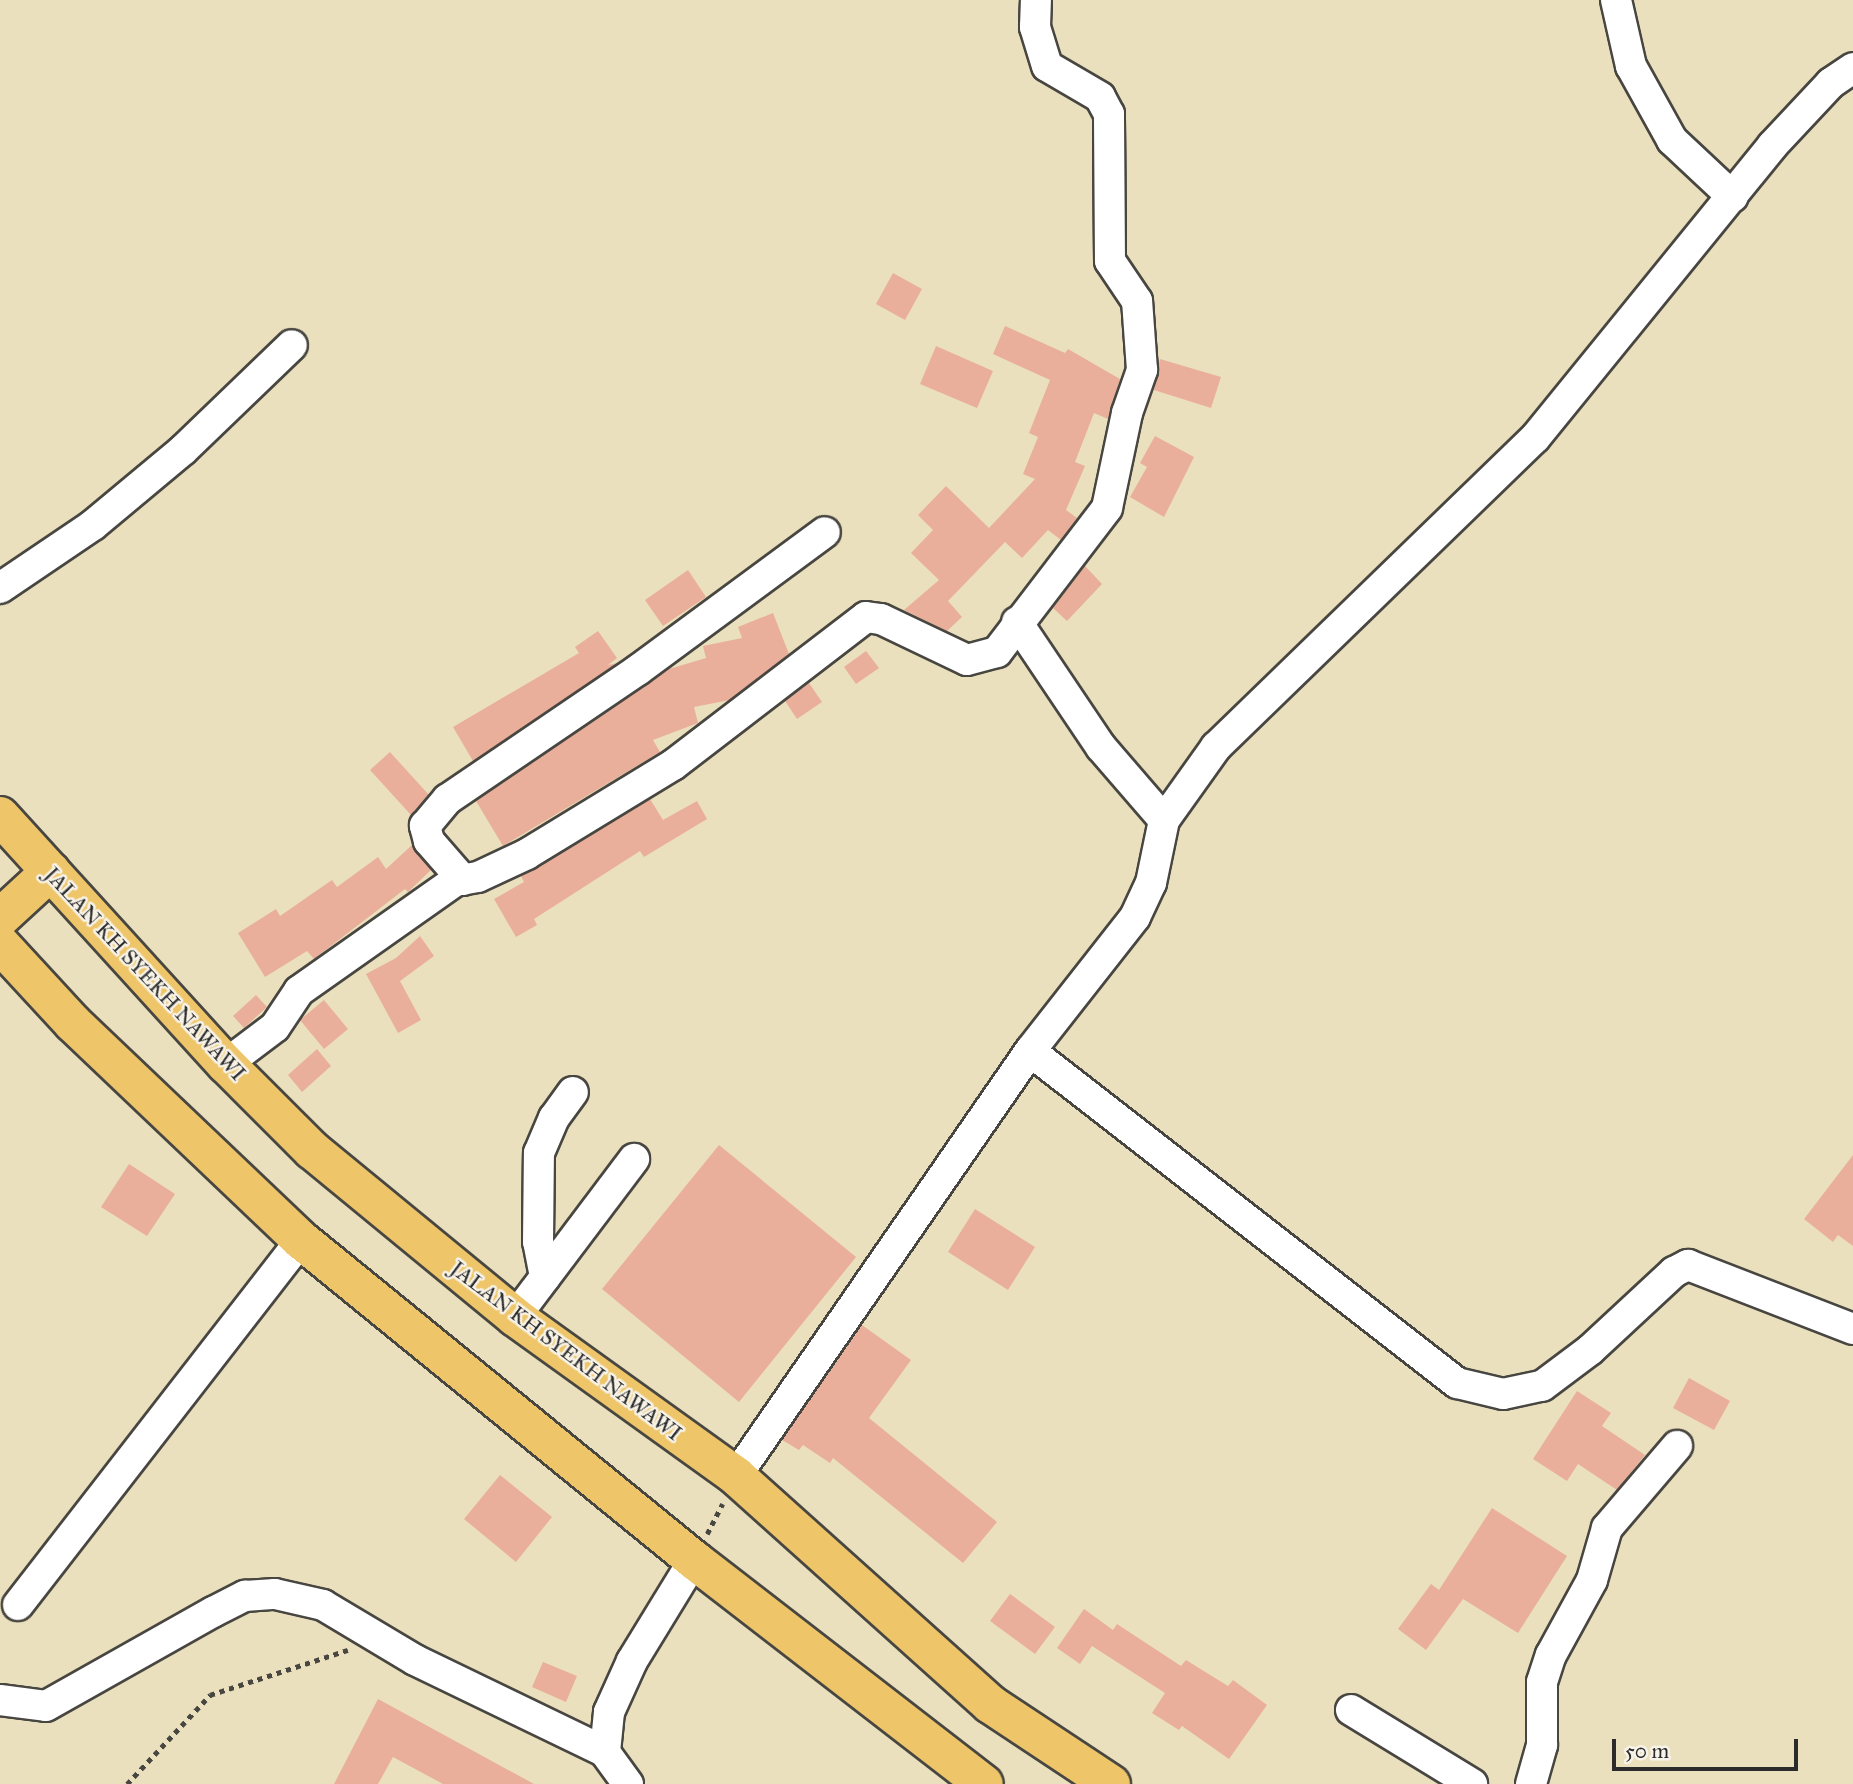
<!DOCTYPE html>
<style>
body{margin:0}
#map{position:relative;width:1853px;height:1784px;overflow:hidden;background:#eae0bd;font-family:"IM FELL Great Primer",serif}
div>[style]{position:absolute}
.building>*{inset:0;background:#eaaf9b}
.path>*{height:4.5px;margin-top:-2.25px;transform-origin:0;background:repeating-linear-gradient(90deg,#484641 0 5px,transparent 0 10px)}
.roads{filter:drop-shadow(2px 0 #484641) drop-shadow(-2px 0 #484641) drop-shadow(0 2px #484641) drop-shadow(0 -2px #484641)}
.minor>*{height:30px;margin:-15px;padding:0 15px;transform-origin:15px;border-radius:15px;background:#fff}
.major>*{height:38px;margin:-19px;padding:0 19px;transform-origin:19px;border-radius:19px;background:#eec569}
span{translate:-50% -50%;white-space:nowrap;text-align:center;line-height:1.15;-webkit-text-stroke:5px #f7f3e8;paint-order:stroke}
.street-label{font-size:21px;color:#2b2b2b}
.scale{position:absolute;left:1612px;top:1739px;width:186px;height:32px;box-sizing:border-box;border:4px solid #2b2b2b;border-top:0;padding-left:9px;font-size:21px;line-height:24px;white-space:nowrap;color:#2b2b2b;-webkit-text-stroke:5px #f7f3e8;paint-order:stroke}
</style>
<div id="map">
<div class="building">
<i style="clip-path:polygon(893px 273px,922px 289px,905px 320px,876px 304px)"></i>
<i style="clip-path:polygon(1005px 326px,1065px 353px,1068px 349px,1120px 379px,1108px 419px,1094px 413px,1075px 462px,1085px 466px,1066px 510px,1077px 518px,1061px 540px,1048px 530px,1022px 558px,1005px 542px,948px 601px,962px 617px,947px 631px,904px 610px,939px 580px,911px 553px,933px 530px,918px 515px,946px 486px,989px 528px,1035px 479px,1023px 474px,1038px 437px,1029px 433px,1050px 380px,993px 354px)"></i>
<i style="clip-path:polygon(936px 346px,993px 371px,977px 408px,920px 384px)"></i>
<i style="clip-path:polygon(1160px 359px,1221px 377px,1211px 408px,1154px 390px)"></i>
<i style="clip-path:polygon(1155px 436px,1194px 457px,1164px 517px,1130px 497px,1147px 467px,1140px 463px)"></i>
<i style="clip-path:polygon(1085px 566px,1102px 584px,1067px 621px,1053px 608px)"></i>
<i style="clip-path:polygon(688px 570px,706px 597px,663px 626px,645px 600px)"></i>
<i style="clip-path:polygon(773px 613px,789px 654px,730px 700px,694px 707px,698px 723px,653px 740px,660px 752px,503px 846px,476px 801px,669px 669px,706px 658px,703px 646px,742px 638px,738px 627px)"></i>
<i style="clip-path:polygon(598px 631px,617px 658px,608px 665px,618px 663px,473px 761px,453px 727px,579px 653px,575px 647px)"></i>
<i style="clip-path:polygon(866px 651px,879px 668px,856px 684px,844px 667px)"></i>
<i style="clip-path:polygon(809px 683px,822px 702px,797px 719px,785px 701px)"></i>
<i style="clip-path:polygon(390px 752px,429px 795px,411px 815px,370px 770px)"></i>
<i style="clip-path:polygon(650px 799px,663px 820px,697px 801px,707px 819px,644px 857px,640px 851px,534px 919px,537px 925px,516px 937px,494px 899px,524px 882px,521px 876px)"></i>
<i style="clip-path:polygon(412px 845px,431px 870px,408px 892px,405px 889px,314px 959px,307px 951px,265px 977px,238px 933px,276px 909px,280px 916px,332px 880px,337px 887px,378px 857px,386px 869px)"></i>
<i style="clip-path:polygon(420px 936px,434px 956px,400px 981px,421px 1020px,398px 1033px,366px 974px,396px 958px)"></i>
<i style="clip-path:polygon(256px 995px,267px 1007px,244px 1028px,233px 1016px)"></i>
<i style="clip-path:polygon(324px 1000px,348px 1029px,324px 1049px,300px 1020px)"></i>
<i style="clip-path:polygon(317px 1049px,331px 1066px,302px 1092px,288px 1075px)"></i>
<i style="clip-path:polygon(719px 1145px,856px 1257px,739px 1402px,602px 1289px)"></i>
<i style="clip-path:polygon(1853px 1155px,1853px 1246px,1838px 1235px,1833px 1242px,1804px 1219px)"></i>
<i style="clip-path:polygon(129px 1164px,175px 1194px,147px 1236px,101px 1207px)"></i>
<i style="clip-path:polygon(975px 1209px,1035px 1247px,1008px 1290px,948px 1252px)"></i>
<i style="clip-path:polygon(862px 1325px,911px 1360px,869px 1418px,997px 1522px,963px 1563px,833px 1458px,830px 1463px,803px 1445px,799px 1450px,782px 1440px)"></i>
<i style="clip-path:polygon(1689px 1378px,1730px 1401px,1714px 1430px,1673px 1408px)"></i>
<i style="clip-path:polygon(1577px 1391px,1611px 1413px,1602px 1426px,1645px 1455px,1617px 1490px,1578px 1464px,1567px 1481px,1533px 1459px)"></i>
<i style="clip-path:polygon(500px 1475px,552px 1517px,516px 1562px,464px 1519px)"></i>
<i style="clip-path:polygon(1492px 1508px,1567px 1556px,1518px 1633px,1463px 1599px,1426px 1650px,1398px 1629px,1431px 1584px,1439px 1590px)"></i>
<i style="clip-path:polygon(1010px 1594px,1055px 1627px,1035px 1654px,990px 1621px)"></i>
<i style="clip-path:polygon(1084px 1609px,1113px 1630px,1117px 1624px,1181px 1666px,1186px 1660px,1228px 1686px,1233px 1680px,1267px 1705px,1229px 1759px,1182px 1726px,1179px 1730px,1152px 1713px,1165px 1693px,1092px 1646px,1080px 1664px,1057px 1648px)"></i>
<i style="clip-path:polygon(543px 1662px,577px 1676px,566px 1702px,532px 1687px)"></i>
<i style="clip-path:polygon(378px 1699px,413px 1718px,534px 1784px,443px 1784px,393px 1757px,378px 1784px,334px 1784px)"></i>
</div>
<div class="path">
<i style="left:707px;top:1534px;width:34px;rotate:-63deg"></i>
<i style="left:127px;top:1784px;width:122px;rotate:-47deg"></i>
<i style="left:210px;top:1695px;width:145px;rotate:-18.1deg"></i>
</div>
<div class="roads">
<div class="minor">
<i style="left:1616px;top:0;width:68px;rotate:77.2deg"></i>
<i style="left:1631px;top:66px;width:85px;rotate:61deg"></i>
<i style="left:1672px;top:140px;width:83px;rotate:43.1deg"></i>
<i style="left:0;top:588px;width:112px;rotate:-34.1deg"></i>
<i style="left:93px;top:525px;width:117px;rotate:-39.8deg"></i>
<i style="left:183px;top:450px;width:151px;rotate:-43.9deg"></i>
<i style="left:1017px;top:622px;width:151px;rotate:56.1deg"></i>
<i style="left:1101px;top:747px;width:96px;rotate:49.2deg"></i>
<i style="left:463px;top:880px;width:52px;rotate:-131.1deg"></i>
<i style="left:429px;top:841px;width:16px;rotate:-105deg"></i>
<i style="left:425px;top:826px;width:35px;rotate:-50deg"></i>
<i style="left:448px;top:799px;width:230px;rotate:-34.2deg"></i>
<i style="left:638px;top:670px;width:232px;rotate:-36.4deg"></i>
<i style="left:1030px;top:1051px;width:541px;rotate:37.87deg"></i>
<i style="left:1457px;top:1383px;width:47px;rotate:13.4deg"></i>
<i style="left:1503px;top:1394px;width:40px;rotate:-12deg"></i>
<i style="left:1542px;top:1386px;width:60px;rotate:-36.9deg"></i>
<i style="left:1590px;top:1350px;width:115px;rotate:-42.9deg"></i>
<i style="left:1674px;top:1272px;width:16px;rotate:-27deg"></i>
<i style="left:1688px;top:1265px;width:177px;rotate:21.2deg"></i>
<i style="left:226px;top:1064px;width:61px;rotate:-37.1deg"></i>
<i style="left:275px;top:1027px;width:43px;rotate:-56.3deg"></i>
<i style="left:299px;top:991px;width:191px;rotate:-35.2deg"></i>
<i style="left:455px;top:881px;width:23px;rotate:-10deg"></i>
<i style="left:478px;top:877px;width:54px;rotate:-25.1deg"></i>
<i style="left:527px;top:854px;width:171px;rotate:-31.4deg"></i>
<i style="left:673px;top:765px;width:243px;rotate:-37.5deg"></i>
<i style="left:866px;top:617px;width:15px;rotate:8deg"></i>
<i style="left:881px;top:619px;width:95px;rotate:25.5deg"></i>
<i style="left:967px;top:660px;width:31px;rotate:-15deg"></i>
<i style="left:997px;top:652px;width:181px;rotate:-52.6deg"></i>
<i style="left:1107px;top:508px;width:97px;rotate:-78.1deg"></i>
<i style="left:1127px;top:413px;width:46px;rotate:-70.8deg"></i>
<i style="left:1142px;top:370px;width:69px;rotate:-94.1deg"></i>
<i style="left:1137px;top:301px;width:48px;rotate:-124deg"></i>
<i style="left:1110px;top:261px;width:147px;rotate:-90.4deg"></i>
<i style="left:1109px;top:114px;width:19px;rotate:-118deg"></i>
<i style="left:1100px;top:97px;width:61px;rotate:-149.7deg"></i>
<i style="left:1047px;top:66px;width:41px;rotate:-107.1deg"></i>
<i style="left:1035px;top:27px;width:27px;rotate:-88deg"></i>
<i style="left:545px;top:1277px;width:36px;rotate:-101deg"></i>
<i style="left:538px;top:1242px;width:89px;rotate:-89.4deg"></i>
<i style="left:539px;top:1153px;width:38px;rotate:-67deg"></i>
<i style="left:554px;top:1118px;width:32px;rotate:-54deg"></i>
<i style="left:515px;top:1317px;width:198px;rotate:-53deg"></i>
<i style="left:736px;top:1476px;width:517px;rotate:-55.33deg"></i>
<i style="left:1030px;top:1051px;width:170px;rotate:-51.9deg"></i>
<i style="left:1135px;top:917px;width:38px;rotate:-65deg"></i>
<i style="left:1151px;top:883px;width:64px;rotate:-78.3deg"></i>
<i style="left:1164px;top:820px;width:90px;rotate:-54.5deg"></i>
<i style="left:1216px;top:747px;width:444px;rotate:-44.1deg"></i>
<i style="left:1535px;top:438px;width:376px;rotate:-50.9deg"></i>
<i style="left:1772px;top:146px;width:86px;rotate:-46.9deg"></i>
<i style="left:1831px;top:83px;width:27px;rotate:-34deg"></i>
<i style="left:18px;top:1605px;width:462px;rotate:-52.2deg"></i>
<i style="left:0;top:1700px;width:46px;rotate:7.4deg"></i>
<i style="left:46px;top:1706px;width:192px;rotate:-29.4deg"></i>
<i style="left:213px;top:1612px;width:36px;rotate:-27deg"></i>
<i style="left:245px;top:1596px;width:30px;rotate:-4deg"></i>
<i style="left:275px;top:1594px;width:49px;rotate:12.9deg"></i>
<i style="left:323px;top:1605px;width:107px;rotate:30.9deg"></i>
<i style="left:415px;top:1660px;width:211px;rotate:25.8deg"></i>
<i style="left:1351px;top:1710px;width:142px;rotate:31.4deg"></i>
<i style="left:628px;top:1784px;width:39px;rotate:-126deg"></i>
<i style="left:605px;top:1752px;width:40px;rotate:-84.3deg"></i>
<i style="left:609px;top:1712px;width:56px;rotate:-65.7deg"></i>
<i style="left:632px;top:1661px;width:119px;rotate:-58.5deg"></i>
<i style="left:1531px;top:1784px;width:41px;rotate:-74.2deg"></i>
<i style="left:1542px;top:1745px;width:63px;rotate:-90deg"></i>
<i style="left:1542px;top:1682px;width:28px;rotate:-72deg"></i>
<i style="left:1551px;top:1655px;width:85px;rotate:-61.3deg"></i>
<i style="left:1592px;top:1580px;width:54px;rotate:-73.9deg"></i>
<i style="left:1607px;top:1528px;width:108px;rotate:-49.5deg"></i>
</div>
<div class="major">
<i style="left:0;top:816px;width:336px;rotate:47.7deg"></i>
<i style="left:226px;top:1064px;width:122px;rotate:45deg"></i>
<i style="left:312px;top:1150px;width:263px;rotate:39.4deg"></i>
<i style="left:515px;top:1317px;width:272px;rotate:35.7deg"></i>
<i style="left:736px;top:1476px;width:341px;rotate:41.9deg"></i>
<i style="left:990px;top:1704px;width:145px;rotate:33.5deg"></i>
<i style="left:0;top:918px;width:69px;rotate:-42.7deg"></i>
<i style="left:0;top:944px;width:108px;rotate:47.3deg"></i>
<i style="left:73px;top:1023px;width:315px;rotate:43.6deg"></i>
<i style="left:301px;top:1240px;width:507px;rotate:39.15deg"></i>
<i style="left:694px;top:1560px;width:366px;rotate:37.7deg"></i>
</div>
</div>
<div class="street-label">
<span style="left:145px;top:974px;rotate:47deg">JALAN KH SYEKH NAWAWI</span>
<span style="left:566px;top:1351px;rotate:37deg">JALAN KH SYEKH NAWAWI</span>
</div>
<div class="scale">50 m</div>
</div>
